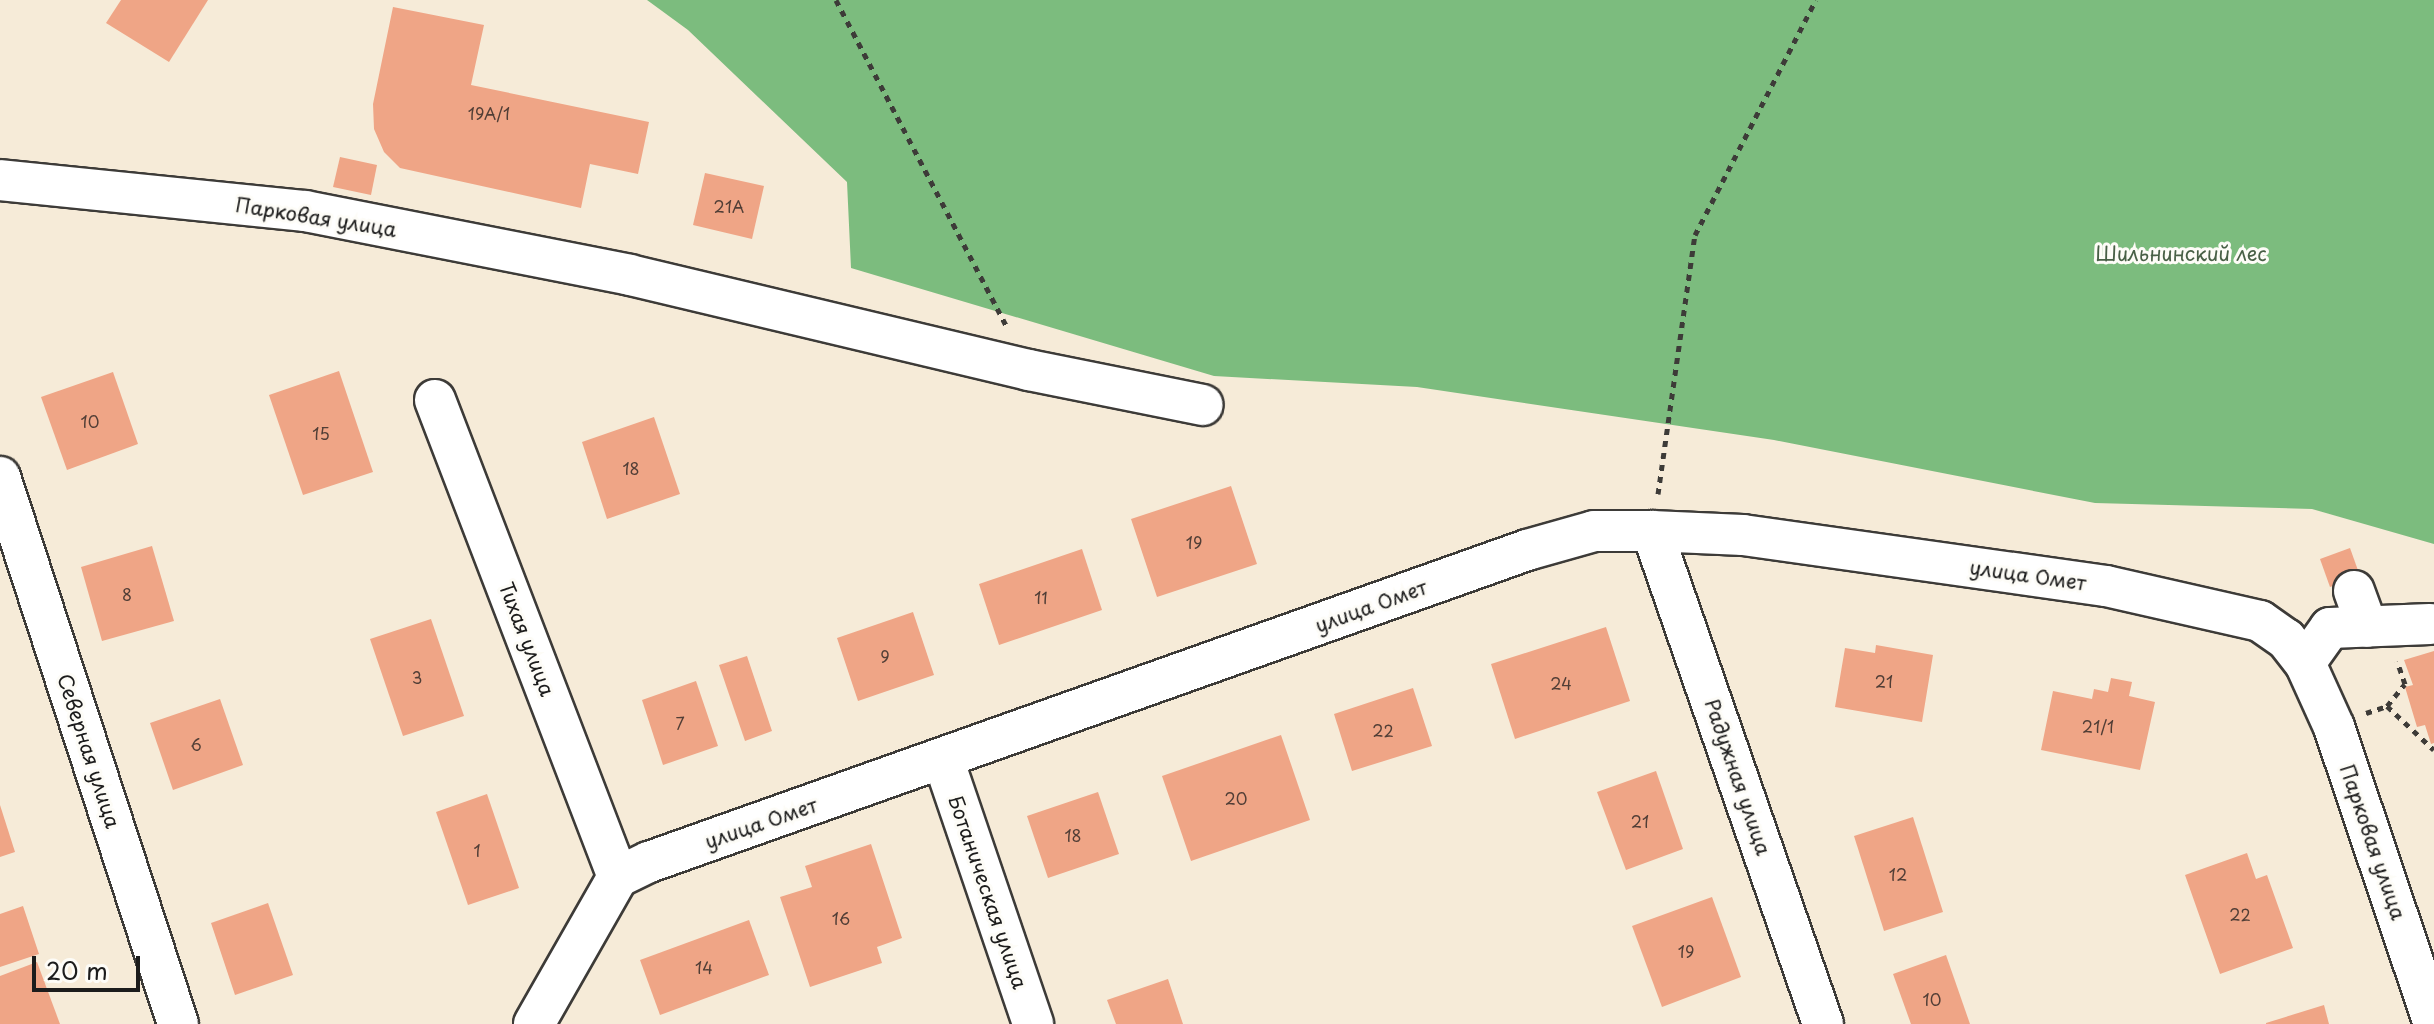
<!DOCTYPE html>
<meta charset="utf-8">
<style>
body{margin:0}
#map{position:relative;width:2434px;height:1024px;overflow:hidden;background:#f6ebd8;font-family:"Playpen Sans",sans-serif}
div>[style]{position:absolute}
.forest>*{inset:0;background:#7cbc7e}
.building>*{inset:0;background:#efa586}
.path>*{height:5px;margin-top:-2.5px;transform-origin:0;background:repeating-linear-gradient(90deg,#3d3b38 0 6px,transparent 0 12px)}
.roads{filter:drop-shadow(2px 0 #3d3b38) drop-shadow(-2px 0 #3d3b38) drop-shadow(0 2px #3d3b38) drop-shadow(0 -2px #3d3b38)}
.minor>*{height:40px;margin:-20px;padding:0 20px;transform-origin:20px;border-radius:20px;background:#fff}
span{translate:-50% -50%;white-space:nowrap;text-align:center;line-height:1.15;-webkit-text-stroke:6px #fdfcf7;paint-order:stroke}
.number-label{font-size:16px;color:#513e36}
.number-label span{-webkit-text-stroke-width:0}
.street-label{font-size:20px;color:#1c1c1c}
.park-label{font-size:20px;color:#486046}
.scale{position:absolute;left:32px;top:956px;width:108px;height:36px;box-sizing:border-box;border:4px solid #1c1c1c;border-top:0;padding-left:10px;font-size:24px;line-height:28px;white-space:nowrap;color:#1c1c1c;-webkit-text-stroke:6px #fdfcf7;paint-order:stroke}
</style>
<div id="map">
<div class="forest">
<i style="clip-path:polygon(647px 0,2434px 0,2434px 544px,2312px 509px,2095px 503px,1774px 440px,1417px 387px,1214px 376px,851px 268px,847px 182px,688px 30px)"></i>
</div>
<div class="building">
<i style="clip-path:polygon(121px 0,208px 0,169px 62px,106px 23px)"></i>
<i style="clip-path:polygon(393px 7px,484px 25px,471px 85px,649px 122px,638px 174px,590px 164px,581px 208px,400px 168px,384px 152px,374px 129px,373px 104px)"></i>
<i style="clip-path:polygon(340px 157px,377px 165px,371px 195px,333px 187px)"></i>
<i style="clip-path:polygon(705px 173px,764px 186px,752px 239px,693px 225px)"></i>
<i style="clip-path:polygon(339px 371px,373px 472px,303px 495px,269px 395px)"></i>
<i style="clip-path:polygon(113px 372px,138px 444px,67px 470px,41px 397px)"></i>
<i style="clip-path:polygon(654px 417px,680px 494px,607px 519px,582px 442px)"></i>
<i style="clip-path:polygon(1231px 486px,1257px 564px,1157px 597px,1131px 519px)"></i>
<i style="clip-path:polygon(152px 546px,174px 621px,102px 641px,81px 567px)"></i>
<i style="clip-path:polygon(2350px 548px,2360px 576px,2330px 587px,2320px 559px)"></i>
<i style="clip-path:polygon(1082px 549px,1102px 610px,999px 645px,979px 584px)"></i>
<i style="clip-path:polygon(913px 612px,934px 675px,858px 701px,837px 638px)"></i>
<i style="clip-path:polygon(431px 619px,464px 716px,403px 736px,370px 639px)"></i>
<i style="clip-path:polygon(1606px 627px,1630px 701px,1515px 739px,1491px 664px)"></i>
<i style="clip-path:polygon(1876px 645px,1933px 655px,1922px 722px,1835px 707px,1845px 648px,1875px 653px)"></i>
<i style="clip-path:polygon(2434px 651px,2434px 743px,2431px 744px,2425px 725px,2417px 727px,2405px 687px,2413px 685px,2404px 660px)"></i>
<i style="clip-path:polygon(747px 656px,772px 731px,745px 741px,719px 665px)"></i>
<i style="clip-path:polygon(2111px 678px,2132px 682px,2129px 696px,2155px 702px,2140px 770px,2041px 750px,2053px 691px,2092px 699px,2094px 689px,2108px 692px)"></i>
<i style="clip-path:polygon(696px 681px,718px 746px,663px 765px,642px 700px)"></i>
<i style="clip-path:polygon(1413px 688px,1432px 746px,1352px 771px,1334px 714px)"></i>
<i style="clip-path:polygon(220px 699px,243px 765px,173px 790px,150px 723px)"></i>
<i style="clip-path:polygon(1281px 735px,1310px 820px,1191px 861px,1162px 776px)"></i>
<i style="clip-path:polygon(1656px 771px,1683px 849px,1626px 870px,1597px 792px)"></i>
<i style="clip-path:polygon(1098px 792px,1119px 854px,1048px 878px,1027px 816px)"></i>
<i style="clip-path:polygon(487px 794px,519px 888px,468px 905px,436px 812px)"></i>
<i style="clip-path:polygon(0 805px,15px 852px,0 857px)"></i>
<i style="clip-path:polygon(1913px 817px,1943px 912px,1884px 931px,1854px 836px)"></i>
<i style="clip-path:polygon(871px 844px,902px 938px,877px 947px,882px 963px,810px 987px,780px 897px,812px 887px,805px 866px)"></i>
<i style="clip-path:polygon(2247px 853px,2256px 879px,2267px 875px,2293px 948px,2220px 974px,2185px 875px)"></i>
<i style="clip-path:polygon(1712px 897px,1741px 977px,1662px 1007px,1632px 926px)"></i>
<i style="clip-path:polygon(268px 903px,293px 975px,235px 995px,211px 923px)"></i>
<i style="clip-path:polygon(23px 906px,39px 954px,0 967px,0 914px)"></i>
<i style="clip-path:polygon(749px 920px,769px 975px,660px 1015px,640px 960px)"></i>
<i style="clip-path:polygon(1946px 955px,1970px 1024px,1911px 1024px,1893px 974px)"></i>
<i style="clip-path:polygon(37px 962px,60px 1024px,0 1024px,0 976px)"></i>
<i style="clip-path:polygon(1168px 979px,1183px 1024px,1116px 1024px,1107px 1000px)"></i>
<i style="clip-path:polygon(2324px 1005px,2329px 1024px,2266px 1024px,2266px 1023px)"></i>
</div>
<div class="path">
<i style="left:836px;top:0;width:367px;rotate:62.4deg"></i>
<i style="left:1658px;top:494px;width:262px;rotate:-81.9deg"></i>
<i style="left:1695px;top:235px;width:264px;rotate:-62.8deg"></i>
<i style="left:2387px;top:706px;width:64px;rotate:43.1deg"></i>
<i style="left:2366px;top:713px;width:22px;rotate:-18deg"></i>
<i style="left:2387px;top:706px;width:28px;rotate:-51deg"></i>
<i style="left:2405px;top:684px;width:24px;rotate:-109deg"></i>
</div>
<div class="roads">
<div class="minor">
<i style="left:0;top:180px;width:307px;rotate:5.8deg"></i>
<i style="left:305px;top:211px;width:331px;rotate:11.1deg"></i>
<i style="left:630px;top:275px;width:410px;rotate:13.4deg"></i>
<i style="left:1029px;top:370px;width:177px;rotate:11.4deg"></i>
<i style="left:435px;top:400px;width:511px;rotate:69.01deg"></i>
<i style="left:0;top:477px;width:575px;rotate:71.97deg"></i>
<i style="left:1652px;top:531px;width:522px;rotate:70.87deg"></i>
<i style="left:2354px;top:591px;width:38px;rotate:70deg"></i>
<i style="left:2305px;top:663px;width:43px;rotate:-54.5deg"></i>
<i style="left:2330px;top:628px;width:100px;rotate:-2.3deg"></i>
<i style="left:943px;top:759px;width:280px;rotate:71.2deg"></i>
<i style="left:534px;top:1024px;width:169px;rotate:-60.3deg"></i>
<i style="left:618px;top:877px;width:34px;rotate:-26deg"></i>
<i style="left:649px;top:862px;width:932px;rotate:-19.56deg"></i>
<i style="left:1527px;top:550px;width:70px;rotate:-15.8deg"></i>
<i style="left:1594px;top:531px;width:58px"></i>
<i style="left:1652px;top:531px;width:91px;rotate:2.5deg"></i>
<i style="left:1743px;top:535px;width:367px;rotate:8deg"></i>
<i style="left:2106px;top:586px;width:158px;rotate:12.8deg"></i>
<i style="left:2260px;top:621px;width:32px;rotate:35deg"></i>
<i style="left:2286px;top:639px;width:31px;rotate:52deg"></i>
<i style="left:2305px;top:663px;width:70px;rotate:65.6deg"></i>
<i style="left:2334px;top:727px;width:313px;rotate:71.4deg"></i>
</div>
</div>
<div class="number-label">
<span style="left:489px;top:113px">19А/1</span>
<span style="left:729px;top:206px">21А</span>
<span style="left:90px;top:421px">10</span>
<span style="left:321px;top:433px">15</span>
<span style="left:631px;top:468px">18</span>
<span style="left:1194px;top:542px">19</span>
<span style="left:127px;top:594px">8</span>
<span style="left:1041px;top:597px">11</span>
<span style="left:885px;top:656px">9</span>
<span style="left:417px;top:677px">3</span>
<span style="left:1884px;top:681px">21</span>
<span style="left:1561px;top:683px">24</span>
<span style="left:680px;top:723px">7</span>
<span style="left:2098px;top:726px">21/1</span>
<span style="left:1383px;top:730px">22</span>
<span style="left:196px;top:744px">6</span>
<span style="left:1236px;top:798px">20</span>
<span style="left:1640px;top:821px">21</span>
<span style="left:1073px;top:835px">18</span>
<span style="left:477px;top:850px">1</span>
<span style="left:1898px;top:874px">12</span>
<span style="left:2240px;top:914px">22</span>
<span style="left:841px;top:918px">16</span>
<span style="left:1686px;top:951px">19</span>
<span style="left:704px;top:967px">14</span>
<span style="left:1932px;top:999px">10</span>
</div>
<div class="street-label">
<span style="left:316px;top:217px;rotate:9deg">Парковая улица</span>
<span style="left:2028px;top:575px;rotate:8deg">улица Омет</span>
<span style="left:1371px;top:606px;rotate:-20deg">улица Омет</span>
<span style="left:527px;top:639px;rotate:69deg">Тихая улица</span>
<span style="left:89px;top:751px;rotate:72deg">Северная улица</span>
<span style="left:1738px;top:777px;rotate:71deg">Радужная улица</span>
<span style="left:761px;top:823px;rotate:-19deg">улица Омет</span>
<span style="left:2373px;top:842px;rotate:71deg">Парковая улица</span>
<span style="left:988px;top:892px;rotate:71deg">Ботаническая улица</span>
</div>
<div class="park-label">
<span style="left:2181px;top:253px">Шильнинский лес</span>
</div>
<div class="scale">20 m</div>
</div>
